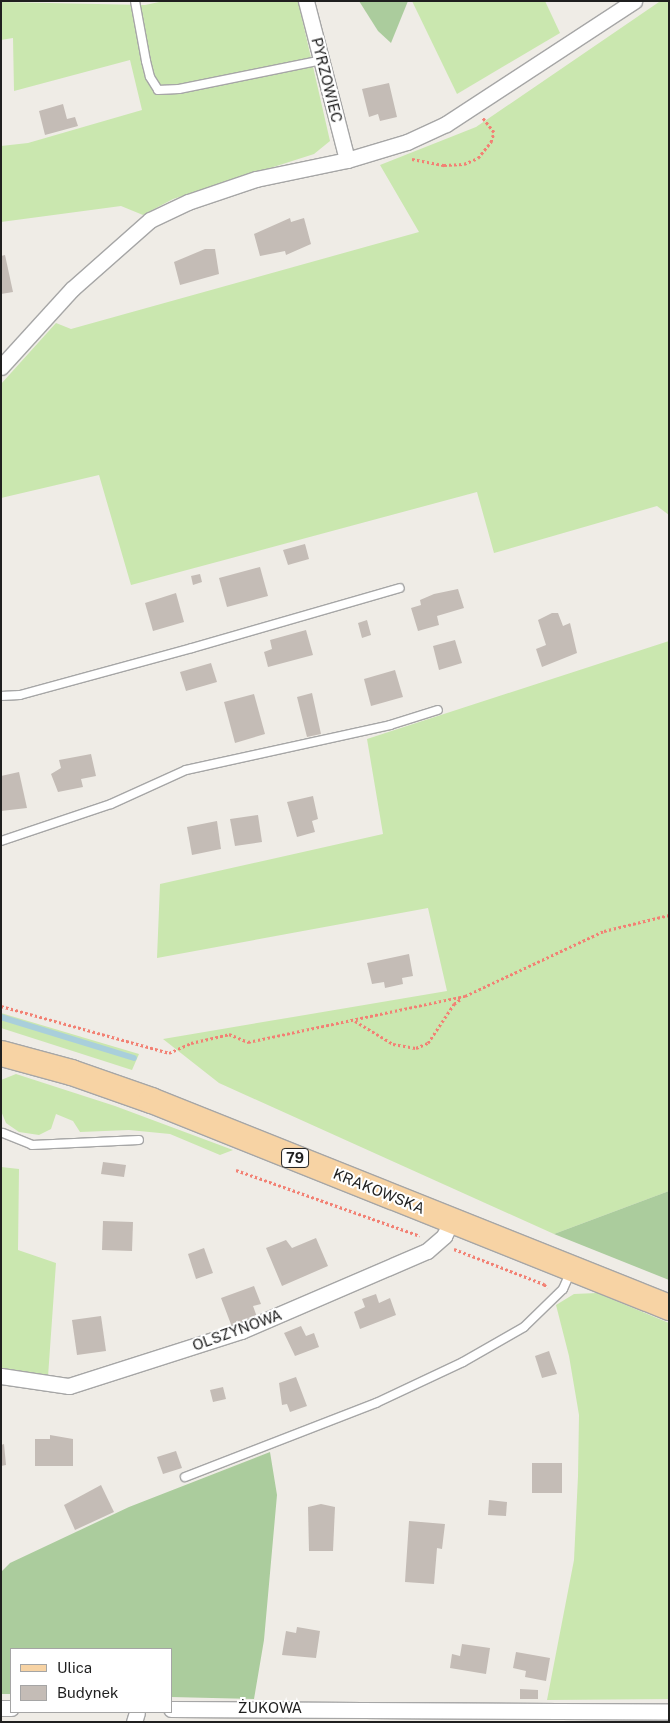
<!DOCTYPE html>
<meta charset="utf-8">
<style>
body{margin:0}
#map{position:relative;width:670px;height:1723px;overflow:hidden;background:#efece6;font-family:"Public Sans",sans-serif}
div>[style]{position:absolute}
.grass>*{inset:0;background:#cae7af}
.forest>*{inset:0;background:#abcc9d}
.stream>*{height:5.5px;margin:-2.75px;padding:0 2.75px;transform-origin:2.75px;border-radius:2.75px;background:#a9cfdb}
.building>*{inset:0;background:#c4bcb6}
.path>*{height:3px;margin-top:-1.5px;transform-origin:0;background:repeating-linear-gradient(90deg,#f28174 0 2.5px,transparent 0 5px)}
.roads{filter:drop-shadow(1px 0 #a6a6a6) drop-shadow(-1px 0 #a6a6a6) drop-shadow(0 1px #a6a6a6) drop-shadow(0 -1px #a6a6a6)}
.lane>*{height:8px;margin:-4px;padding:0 4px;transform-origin:4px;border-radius:4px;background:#fff}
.street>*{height:15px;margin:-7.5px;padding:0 7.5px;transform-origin:7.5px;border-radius:7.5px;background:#fff}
.primary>*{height:25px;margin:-12.5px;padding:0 12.5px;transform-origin:12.5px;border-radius:12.5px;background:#f7d3a4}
span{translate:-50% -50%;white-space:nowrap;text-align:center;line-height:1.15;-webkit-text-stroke:4px #fff;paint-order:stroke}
.shield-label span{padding:1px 4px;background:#fff;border:1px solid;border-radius:4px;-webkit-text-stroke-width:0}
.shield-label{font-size:14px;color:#1f1f1f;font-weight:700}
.street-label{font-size:15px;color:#1f1f1f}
.frame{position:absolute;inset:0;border:2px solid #1f1f1f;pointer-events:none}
.legend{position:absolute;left:10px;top:1648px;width:162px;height:65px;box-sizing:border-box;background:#fff;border:1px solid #a5a5a5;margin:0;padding:6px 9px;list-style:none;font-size:15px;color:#1f1f1f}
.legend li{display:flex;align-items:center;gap:10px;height:25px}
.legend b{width:25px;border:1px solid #a5a5a5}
</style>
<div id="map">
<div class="grass">
<i style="clip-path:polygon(164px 1px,298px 1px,330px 141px,314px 154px,173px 199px,143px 215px,121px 206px,1px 222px,1px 146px,28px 143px,142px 110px,130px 60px,14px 91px,13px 38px,1px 40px,1px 2px,145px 5px)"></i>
<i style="clip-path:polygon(412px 1px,545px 1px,560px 33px,457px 94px)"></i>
<i style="clip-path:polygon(669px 1px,669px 515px,657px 506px,494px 553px,477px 492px,131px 585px,99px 475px,1px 498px,1px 384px,56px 323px,71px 329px,419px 232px,380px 165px,476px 127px,659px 2px)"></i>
<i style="clip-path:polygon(669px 641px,669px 1191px,554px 1234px,219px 1083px,163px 1039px,447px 991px,428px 908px,157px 958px,160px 884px,383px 834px,367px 739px)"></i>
<i style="clip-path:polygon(1px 1013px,139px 1054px,132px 1070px,1px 1028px)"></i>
<i style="clip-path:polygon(16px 1074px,115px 1106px,233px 1150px,220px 1155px,170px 1134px,129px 1130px,80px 1132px,73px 1121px,56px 1114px,51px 1129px,39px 1135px,19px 1132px,6px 1123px,1px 1111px,1px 1080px)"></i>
<i style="clip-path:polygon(1px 1167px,19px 1169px,18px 1250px,56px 1263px,47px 1391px,1px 1385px)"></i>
<i style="clip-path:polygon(597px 1293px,669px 1323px,669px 1699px,547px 1700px,574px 1560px,578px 1476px,579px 1415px,569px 1356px,556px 1305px,574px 1294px)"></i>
</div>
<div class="forest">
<i style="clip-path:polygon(359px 1px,408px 1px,391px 43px,378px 31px)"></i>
<i style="clip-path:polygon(669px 1191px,669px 1280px,554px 1234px)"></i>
<i style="clip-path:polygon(270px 1452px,277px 1495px,264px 1640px,254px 1699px,171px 1697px,171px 1649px,11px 1649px,11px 1694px,1px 1694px,1px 1572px,10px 1563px,129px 1507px)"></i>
</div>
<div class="stream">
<i style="left:1px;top:1017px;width:139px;rotate:17.1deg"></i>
</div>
<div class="building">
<i style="clip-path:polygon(389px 83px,397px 117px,380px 121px,378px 114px,369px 117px,362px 89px)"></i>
<i style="clip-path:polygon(63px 104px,67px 119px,75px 117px,78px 126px,45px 135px,39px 111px)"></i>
<i style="clip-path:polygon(290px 218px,291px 222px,304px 218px,311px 244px,286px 255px,285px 251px,260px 256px,254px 234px)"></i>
<i style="clip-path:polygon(205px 249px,215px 249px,219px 274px,180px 285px,174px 262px)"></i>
<i style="clip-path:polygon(5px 255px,13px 292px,1px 294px,1px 256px)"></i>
<i style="clip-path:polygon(305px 544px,309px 559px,288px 565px,283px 550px)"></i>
<i style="clip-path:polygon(260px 567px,268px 596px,227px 607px,219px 578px)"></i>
<i style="clip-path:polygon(200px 574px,202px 582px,193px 585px,191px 576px)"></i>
<i style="clip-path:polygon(458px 589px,464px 608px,437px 616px,439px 625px,418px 631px,411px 608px,421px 605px,420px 600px,434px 594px)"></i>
<i style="clip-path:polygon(176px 593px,184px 622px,153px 631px,145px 603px)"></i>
<i style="clip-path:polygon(552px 613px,558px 613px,563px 626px,570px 623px,577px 653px,542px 667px,536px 649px,546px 645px,538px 620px)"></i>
<i style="clip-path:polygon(367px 620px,371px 635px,362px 638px,358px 623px)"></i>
<i style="clip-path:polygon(306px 630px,313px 655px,268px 667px,264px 652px,272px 649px,270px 640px)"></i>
<i style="clip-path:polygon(455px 640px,462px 663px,439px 670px,433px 646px)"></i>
<i style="clip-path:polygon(211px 663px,217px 682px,186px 691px,180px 672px)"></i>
<i style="clip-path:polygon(395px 670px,403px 697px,371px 706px,364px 679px)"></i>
<i style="clip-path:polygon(312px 693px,321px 734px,307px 737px,297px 697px)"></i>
<i style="clip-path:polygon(254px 694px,265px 734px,235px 743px,224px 702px)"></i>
<i style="clip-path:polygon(91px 754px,96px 776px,81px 779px,83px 787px,58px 792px,51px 774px,61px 768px,59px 760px)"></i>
<i style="clip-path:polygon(19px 772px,27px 808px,1px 811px,1px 776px)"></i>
<i style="clip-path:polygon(313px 796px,318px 819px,312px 821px,315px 832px,297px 837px,287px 802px)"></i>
<i style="clip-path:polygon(258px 815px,262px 842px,235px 846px,230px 819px)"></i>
<i style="clip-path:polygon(217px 821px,221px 849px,192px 855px,187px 827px)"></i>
<i style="clip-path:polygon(409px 954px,413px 976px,402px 978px,403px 984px,385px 988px,384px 982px,372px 984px,367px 963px)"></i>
<i style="clip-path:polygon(103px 1162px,126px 1165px,124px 1177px,101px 1174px)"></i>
<i style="clip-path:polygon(103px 1221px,133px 1222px,132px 1251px,102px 1250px)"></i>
<i style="clip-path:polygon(316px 1238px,328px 1266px,282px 1286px,266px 1248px,286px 1240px,292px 1248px)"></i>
<i style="clip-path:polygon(204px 1248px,213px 1273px,196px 1279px,188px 1254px)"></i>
<i style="clip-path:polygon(254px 1286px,261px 1304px,253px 1306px,257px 1317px,232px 1327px,221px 1298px)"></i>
<i style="clip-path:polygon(376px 1294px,379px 1303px,390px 1298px,396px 1315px,360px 1329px,354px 1312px,365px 1307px,362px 1299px)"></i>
<i style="clip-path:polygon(101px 1316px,106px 1351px,77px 1355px,72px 1320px)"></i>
<i style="clip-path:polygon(301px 1326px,306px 1336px,314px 1333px,319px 1347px,295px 1356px,284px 1333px)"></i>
<i style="clip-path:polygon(549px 1351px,557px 1374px,542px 1378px,535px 1356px)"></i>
<i style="clip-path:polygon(296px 1377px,307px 1406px,290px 1412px,287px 1404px,282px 1405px,279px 1383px)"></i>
<i style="clip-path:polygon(223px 1387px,226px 1399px,213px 1402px,210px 1390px)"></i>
<i style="clip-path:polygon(50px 1435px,73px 1439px,73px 1466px,35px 1466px,35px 1439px,50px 1439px)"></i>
<i style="clip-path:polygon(4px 1444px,6px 1465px,1px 1466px,1px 1445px)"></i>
<i style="clip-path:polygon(176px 1451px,182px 1468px,163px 1474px,157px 1457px)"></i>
<i style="clip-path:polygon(532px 1463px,562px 1463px,562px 1493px,532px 1493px)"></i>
<i style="clip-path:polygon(101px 1485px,114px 1512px,75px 1530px,64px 1505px)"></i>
<i style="clip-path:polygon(489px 1500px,507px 1502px,506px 1516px,488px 1515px)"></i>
<i style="clip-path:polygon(321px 1504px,335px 1507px,333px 1551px,309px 1551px,308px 1507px)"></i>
<i style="clip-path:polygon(409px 1521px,445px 1524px,442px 1549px,437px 1548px,434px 1584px,405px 1582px)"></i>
<i style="clip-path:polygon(297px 1627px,320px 1631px,316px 1658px,282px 1655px,286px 1631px,296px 1633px)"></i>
<i style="clip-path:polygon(462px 1644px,490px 1648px,486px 1674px,450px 1668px,452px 1654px,460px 1656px)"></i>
<i style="clip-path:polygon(516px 1652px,550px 1658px,546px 1681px,525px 1677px,526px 1671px,513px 1668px)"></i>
<i style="clip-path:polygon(520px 1689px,538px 1690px,538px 1699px,520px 1699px)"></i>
</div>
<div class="path">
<i style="left:412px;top:159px;width:33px;rotate:11deg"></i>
<i style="left:444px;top:165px;width:20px;rotate:-3deg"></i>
<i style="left:464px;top:164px;width:15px;rotate:-23deg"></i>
<i style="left:478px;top:158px;width:21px;rotate:-51deg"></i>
<i style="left:491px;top:142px;width:10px;rotate:-73deg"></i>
<i style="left:494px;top:132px;width:18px;rotate:-128deg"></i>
<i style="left:1px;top:1006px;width:174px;rotate:15.6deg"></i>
<i style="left:169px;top:1053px;width:24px;rotate:-24deg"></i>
<i style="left:191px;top:1043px;width:39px;rotate:-13deg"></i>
<i style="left:229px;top:1034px;width:21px;rotate:23deg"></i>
<i style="left:248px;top:1042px;width:222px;rotate:-12deg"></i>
<i style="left:465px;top:996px;width:153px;rotate:-25.1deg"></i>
<i style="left:604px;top:931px;width:67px;rotate:-13.8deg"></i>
<i style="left:355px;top:1021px;width:44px;rotate:31.2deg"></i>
<i style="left:393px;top:1044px;width:23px;rotate:10deg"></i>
<i style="left:416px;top:1048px;width:13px;rotate:-23deg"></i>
<i style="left:428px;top:1043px;width:47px;rotate:-56.3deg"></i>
<i style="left:454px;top:1004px;width:10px;rotate:-37deg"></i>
<i style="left:236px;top:1170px;width:195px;rotate:19.7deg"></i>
<i style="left:454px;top:1249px;width:97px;rotate:21.3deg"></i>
<i style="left:544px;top:1284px;width:5px;rotate:53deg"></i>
</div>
<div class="roads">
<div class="lane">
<i style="left:135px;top:1px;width:61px;rotate:79.6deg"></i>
<i style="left:146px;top:61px;width:16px;rotate:76deg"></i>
<i style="left:150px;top:77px;width:15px;rotate:58deg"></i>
<i style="left:158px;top:90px;width:21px;rotate:-3deg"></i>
<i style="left:179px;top:89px;width:147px;rotate:-11.4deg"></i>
<i style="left:1px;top:696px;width:19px;rotate:-3deg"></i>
<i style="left:20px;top:695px;width:178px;rotate:-15.3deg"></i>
<i style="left:192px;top:648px;width:216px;rotate:-16.1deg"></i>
<i style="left:1px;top:841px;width:116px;rotate:-18.6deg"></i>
<i style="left:111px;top:804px;width:82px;rotate:-24.4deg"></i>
<i style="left:186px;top:770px;width:209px;rotate:-12.4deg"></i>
<i style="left:390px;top:725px;width:50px;rotate:-17.4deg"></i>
<i style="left:3px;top:1133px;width:31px;rotate:22deg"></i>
<i style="left:32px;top:1145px;width:107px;rotate:-2.7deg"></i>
<i style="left:185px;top:1477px;width:205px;rotate:-21.2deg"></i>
<i style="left:376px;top:1403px;width:96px;rotate:-25.2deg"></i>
<i style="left:463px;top:1362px;width:70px;rotate:-29.8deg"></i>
<i style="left:524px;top:1327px;width:54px;rotate:-44.3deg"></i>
<i style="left:563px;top:1289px;width:20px;rotate:-66deg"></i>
</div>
<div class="street">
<i style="left:306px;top:1px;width:164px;rotate:75.5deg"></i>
<i style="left:1px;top:367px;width:105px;rotate:-47.7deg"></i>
<i style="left:72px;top:289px;width:104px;rotate:-41.5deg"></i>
<i style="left:150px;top:220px;width:42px;rotate:-25.3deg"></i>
<i style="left:188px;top:202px;width:72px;rotate:-18.7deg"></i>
<i style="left:256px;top:179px;width:93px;rotate:-11.8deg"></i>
<i style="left:347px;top:160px;width:63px;rotate:-16.7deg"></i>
<i style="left:407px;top:142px;width:43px;rotate:-24.8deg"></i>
<i style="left:446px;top:124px;width:225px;rotate:-33.2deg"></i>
<i style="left:1px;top:1376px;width:69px;rotate:8.4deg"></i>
<i style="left:69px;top:1386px;width:181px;rotate:-17.7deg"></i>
<i style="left:241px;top:1331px;width:202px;rotate:-23.3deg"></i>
<i style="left:427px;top:1251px;width:23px;rotate:-41deg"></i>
<i style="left:444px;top:1236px;width:18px;rotate:-63deg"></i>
<i style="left:1px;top:1708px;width:10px"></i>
<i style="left:171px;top:1709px;width:498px;rotate:0.3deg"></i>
<i style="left:134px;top:1722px;width:10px;rotate:-73deg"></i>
</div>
<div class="primary">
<i style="left:1px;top:1053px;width:73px;rotate:15.2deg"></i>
<i style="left:71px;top:1072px;width:85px;rotate:19.3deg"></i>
<i style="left:151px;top:1100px;width:558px;rotate:21.78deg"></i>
</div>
</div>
<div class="shield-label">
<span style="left:295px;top:1158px">79</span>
</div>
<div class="street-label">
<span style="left:327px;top:80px;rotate:76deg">PYRZOWIEC</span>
<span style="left:379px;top:1191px;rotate:22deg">KRAKOWSKA</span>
<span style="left:237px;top:1330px;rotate:-20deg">OLSZYNOWA</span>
<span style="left:270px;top:1708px">ŻUKOWA</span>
</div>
<div class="frame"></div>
<ul class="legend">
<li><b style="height:6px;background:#f7d3a4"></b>Ulica</li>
<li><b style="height:14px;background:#c4bcb6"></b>Budynek</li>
</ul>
</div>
